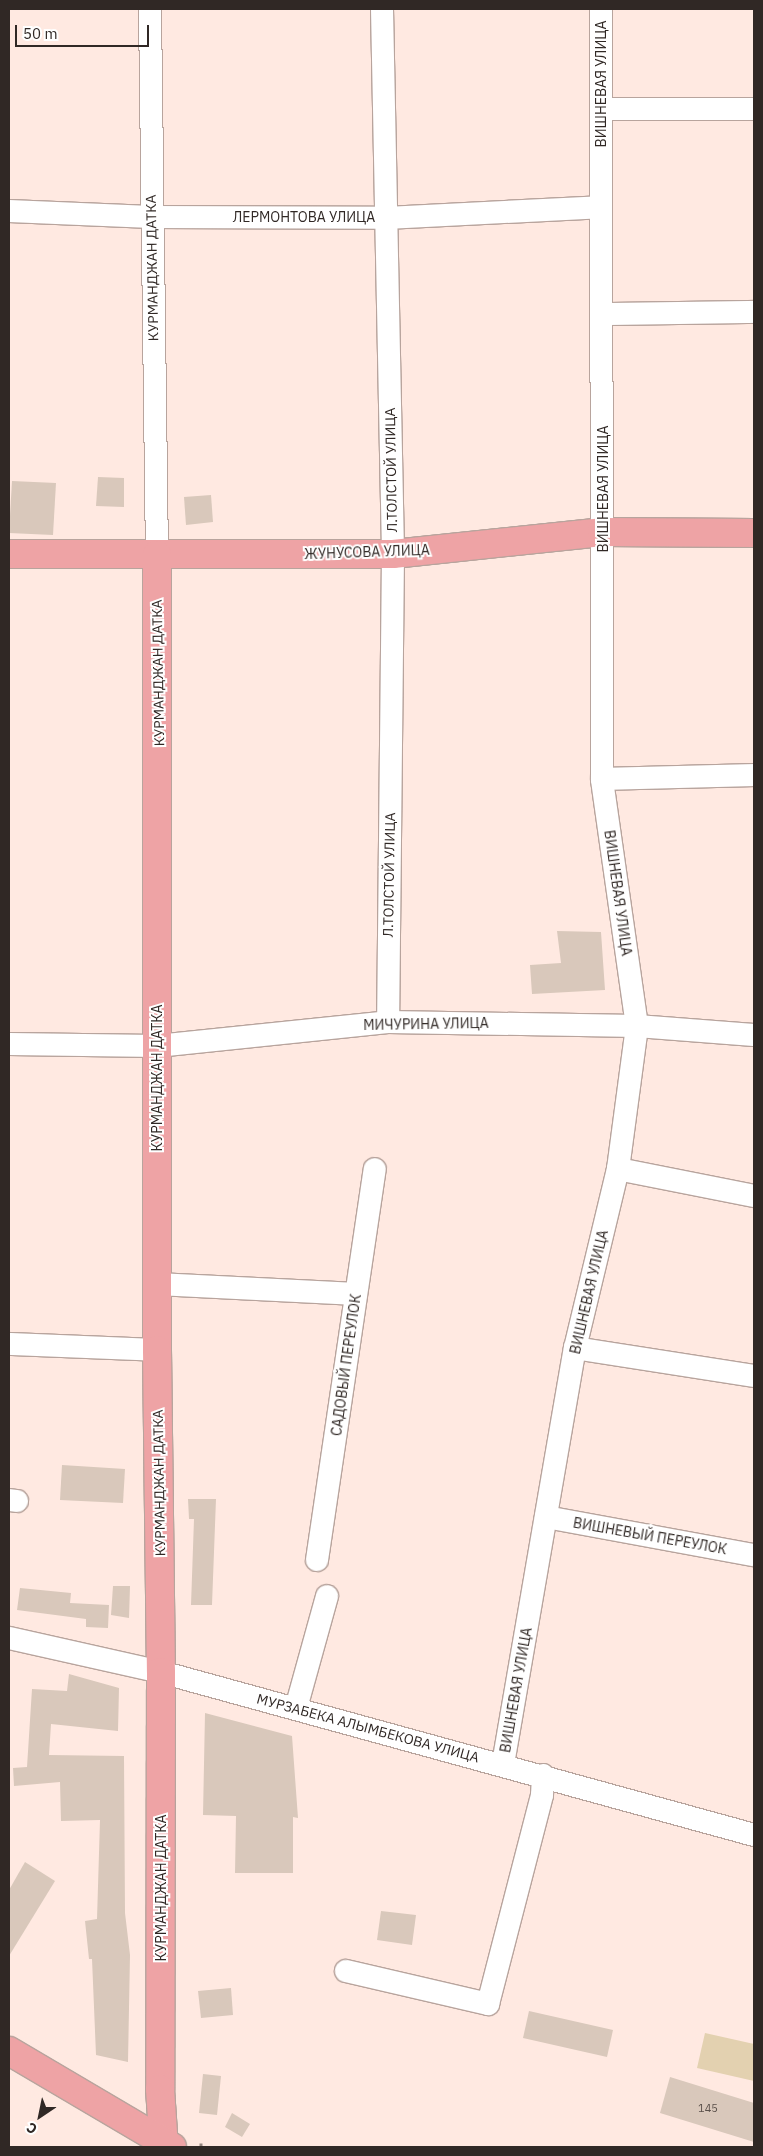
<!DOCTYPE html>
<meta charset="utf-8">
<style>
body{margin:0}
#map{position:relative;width:763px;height:2156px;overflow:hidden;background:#ffe9e1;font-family:"IBM Plex Sans",sans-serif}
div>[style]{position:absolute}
.green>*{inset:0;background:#e3d1b0}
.building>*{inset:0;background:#d9c8bb}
.path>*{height:3px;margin-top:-1.5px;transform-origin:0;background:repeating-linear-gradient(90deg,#968781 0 4px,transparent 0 8px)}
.roads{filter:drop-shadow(1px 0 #b8a49d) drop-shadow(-1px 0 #b8a49d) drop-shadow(0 1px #b8a49d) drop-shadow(0 -1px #b8a49d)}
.minor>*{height:22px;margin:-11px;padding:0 11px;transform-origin:11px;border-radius:11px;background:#fff}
.major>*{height:28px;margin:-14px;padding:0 14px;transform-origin:14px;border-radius:14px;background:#eea3a5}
span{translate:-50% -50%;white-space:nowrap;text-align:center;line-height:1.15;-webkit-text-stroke:4px #fff;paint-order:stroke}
.number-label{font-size:11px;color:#5a504a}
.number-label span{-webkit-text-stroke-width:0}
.street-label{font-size:14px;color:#302825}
.frame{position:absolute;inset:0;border:10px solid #302825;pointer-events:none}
.north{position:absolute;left:15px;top:2091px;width:50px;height:50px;-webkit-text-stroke:4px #fff;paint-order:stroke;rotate:214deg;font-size:14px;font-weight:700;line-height:20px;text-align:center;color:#302825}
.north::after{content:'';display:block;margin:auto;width:18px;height:22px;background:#302825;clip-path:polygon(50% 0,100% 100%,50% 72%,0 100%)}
.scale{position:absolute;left:15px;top:25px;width:134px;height:22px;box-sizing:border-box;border:2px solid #302825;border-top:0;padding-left:6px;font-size:15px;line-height:18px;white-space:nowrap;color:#302825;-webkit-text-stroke:4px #fff;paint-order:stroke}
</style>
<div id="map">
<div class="green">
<i style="clip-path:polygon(705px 2033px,754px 2044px,754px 2081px,697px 2068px)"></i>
</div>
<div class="building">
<i style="clip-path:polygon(98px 477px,124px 478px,124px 507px,96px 506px)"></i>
<i style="clip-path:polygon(12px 481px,56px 483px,53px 535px,9px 533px)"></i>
<i style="clip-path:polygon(211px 495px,213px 522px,186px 525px,184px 497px)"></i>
<i style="clip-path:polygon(557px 931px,601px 932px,605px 990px,532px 994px,530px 965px,561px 963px)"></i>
<i style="clip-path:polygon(62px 1465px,125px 1469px,123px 1503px,60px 1500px)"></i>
<i style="clip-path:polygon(188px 1499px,216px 1499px,212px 1605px,191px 1605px,194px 1519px,189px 1519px)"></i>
<i style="clip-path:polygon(113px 1586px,130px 1586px,129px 1618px,111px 1615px)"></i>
<i style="clip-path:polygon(20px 1588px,71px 1593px,70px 1603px,109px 1605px,108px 1628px,86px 1627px,86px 1619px,17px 1610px)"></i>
<i style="clip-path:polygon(69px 1674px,119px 1688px,118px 1731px,51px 1724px,49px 1755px,124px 1756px,125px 1913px,130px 1955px,128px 2062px,96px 2055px,92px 1959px,89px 1959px,85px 1921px,97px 1919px,100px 1820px,61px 1821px,60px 1782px,14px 1786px,13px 1768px,27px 1767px,32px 1689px,67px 1691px)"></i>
<i style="clip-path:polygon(205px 1713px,292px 1736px,298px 1818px,293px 1817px,293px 1873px,235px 1873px,236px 1816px,203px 1815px)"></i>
<i style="clip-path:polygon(25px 1862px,55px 1881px,9px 1956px,9px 1890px)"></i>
<i style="clip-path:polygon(381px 1911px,416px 1915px,412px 1945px,377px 1940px)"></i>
<i style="clip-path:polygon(231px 1988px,233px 2015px,201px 2018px,198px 1991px)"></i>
<i style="clip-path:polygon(529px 2011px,613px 2030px,607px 2057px,523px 2038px)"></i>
<i style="clip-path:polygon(203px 2074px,221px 2076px,217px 2115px,199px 2113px)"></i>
<i style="clip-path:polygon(670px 2077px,754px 2103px,754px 2142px,660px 2113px)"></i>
<i style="clip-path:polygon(232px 2113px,250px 2124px,242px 2137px,225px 2127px)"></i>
</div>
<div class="path">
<i style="left:201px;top:2143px;width:4px;rotate:90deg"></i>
</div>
<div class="roads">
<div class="minor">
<i style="left:150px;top:9px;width:546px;rotate:89.27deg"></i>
<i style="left:382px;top:9px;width:545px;rotate:88.84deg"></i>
<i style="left:393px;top:554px;width:468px;rotate:90.6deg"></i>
<i style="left:602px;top:109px;width:152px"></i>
<i style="left:9px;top:211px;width:142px;rotate:2.4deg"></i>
<i style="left:151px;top:217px;width:235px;rotate:0.2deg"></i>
<i style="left:386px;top:218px;width:214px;rotate:-2.9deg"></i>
<i style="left:603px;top:314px;width:151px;rotate:-0.8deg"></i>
<i style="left:602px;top:779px;width:152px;rotate:-1.5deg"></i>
<i style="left:9px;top:1044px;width:148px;rotate:0.8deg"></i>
<i style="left:157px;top:1046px;width:232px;rotate:-5.9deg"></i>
<i style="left:388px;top:1022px;width:249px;rotate:0.9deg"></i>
<i style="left:637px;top:1026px;width:117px;rotate:4.4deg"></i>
<i style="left:618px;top:1169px;width:139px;rotate:11.2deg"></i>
<i style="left:158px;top:1284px;width:198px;rotate:2.9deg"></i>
<i style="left:9px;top:1344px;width:148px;rotate:2.3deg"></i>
<i style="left:575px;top:1348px;width:181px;rotate:8.9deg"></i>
<i style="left:9px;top:1500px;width:8px;rotate:7deg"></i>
<i style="left:546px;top:1517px;width:211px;rotate:10.4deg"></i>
<i style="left:317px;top:1560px;width:395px;rotate:-81.6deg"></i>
<i style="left:9px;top:1638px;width:156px;rotate:12.6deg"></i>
<i style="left:161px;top:1672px;width:615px;rotate:15.37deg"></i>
<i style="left:296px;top:1708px;width:116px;rotate:-74.5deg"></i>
<i style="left:503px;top:1764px;width:422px;rotate:-80.2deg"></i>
<i style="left:575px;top:1348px;width:184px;rotate:-76.5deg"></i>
<i style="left:618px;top:1169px;width:144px;rotate:-82.4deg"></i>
<i style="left:637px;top:1026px;width:249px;rotate:-98.1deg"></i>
<i style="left:602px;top:779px;width:770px;rotate:-90.07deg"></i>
<i style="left:346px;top:1971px;width:146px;rotate:13.1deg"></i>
<i style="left:488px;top:2004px;width:216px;rotate:-75.5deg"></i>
<i style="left:542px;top:1795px;width:20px;rotate:-87deg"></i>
</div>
<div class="major">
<i style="left:9px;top:554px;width:384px"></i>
<i style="left:393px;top:554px;width:210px;rotate:-6deg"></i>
<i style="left:602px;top:532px;width:152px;rotate:0.4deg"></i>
<i style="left:157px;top:555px;width:795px;rotate:90deg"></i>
<i style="left:157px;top:1350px;width:322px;rotate:89.3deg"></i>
<i style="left:161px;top:1672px;width:417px;rotate:90.1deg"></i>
<i style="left:160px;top:2089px;width:58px;rotate:86.1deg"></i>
<i style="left:9px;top:2051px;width:189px;rotate:30.5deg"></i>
</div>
</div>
<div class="number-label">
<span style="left:708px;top:2108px">145</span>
</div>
<div class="street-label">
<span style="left:601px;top:84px;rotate:-90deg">ВИШНЕВАЯ УЛИЦА</span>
<span style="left:304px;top:217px">ЛЕРМОНТОВА УЛИЦА</span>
<span style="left:152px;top:268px;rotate:-91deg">КУРМАНДЖАН ДАТКА</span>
<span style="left:391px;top:470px;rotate:-91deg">Л.ТОЛСТОЙ УЛИЦА</span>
<span style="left:603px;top:489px;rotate:-90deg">ВИШНЕВАЯ УЛИЦА</span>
<span style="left:367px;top:552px;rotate:-2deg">ЖУНУСОВА УЛИЦА</span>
<span style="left:158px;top:673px;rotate:-91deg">КУРМАНДЖАН ДАТКА</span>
<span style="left:389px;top:875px;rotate:-89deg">Л.ТОЛСТОЙ УЛИЦА</span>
<span style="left:618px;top:893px;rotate:82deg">ВИШНЕВАЯ УЛИЦА</span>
<span style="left:426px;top:1024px;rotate:-1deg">МИЧУРИНА УЛИЦА</span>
<span style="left:157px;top:1078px;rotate:-90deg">КУРМАНДЖАН ДАТКА</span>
<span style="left:589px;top:1292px;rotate:-77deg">ВИШНЕВАЯ УЛИЦА</span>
<span style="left:346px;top:1365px;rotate:-82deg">САДОВЫЙ ПЕРЕУЛОК</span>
<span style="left:159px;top:1483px;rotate:-91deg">КУРМАНДЖАН ДАТКА</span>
<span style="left:650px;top:1536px;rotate:10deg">ВИШНЕВЫЙ ПЕРЕУЛОК</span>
<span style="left:516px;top:1690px;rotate:-80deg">ВИШНЕВАЯ УЛИЦА</span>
<span style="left:368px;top:1728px;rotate:15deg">МУРЗАБЕКА АЛЫМБЕКОВА УЛИЦА</span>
<span style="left:161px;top:1888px;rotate:-90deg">КУРМАНДЖАН ДАТКА</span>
</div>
<div class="frame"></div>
<div class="north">С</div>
<div class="scale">50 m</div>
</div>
